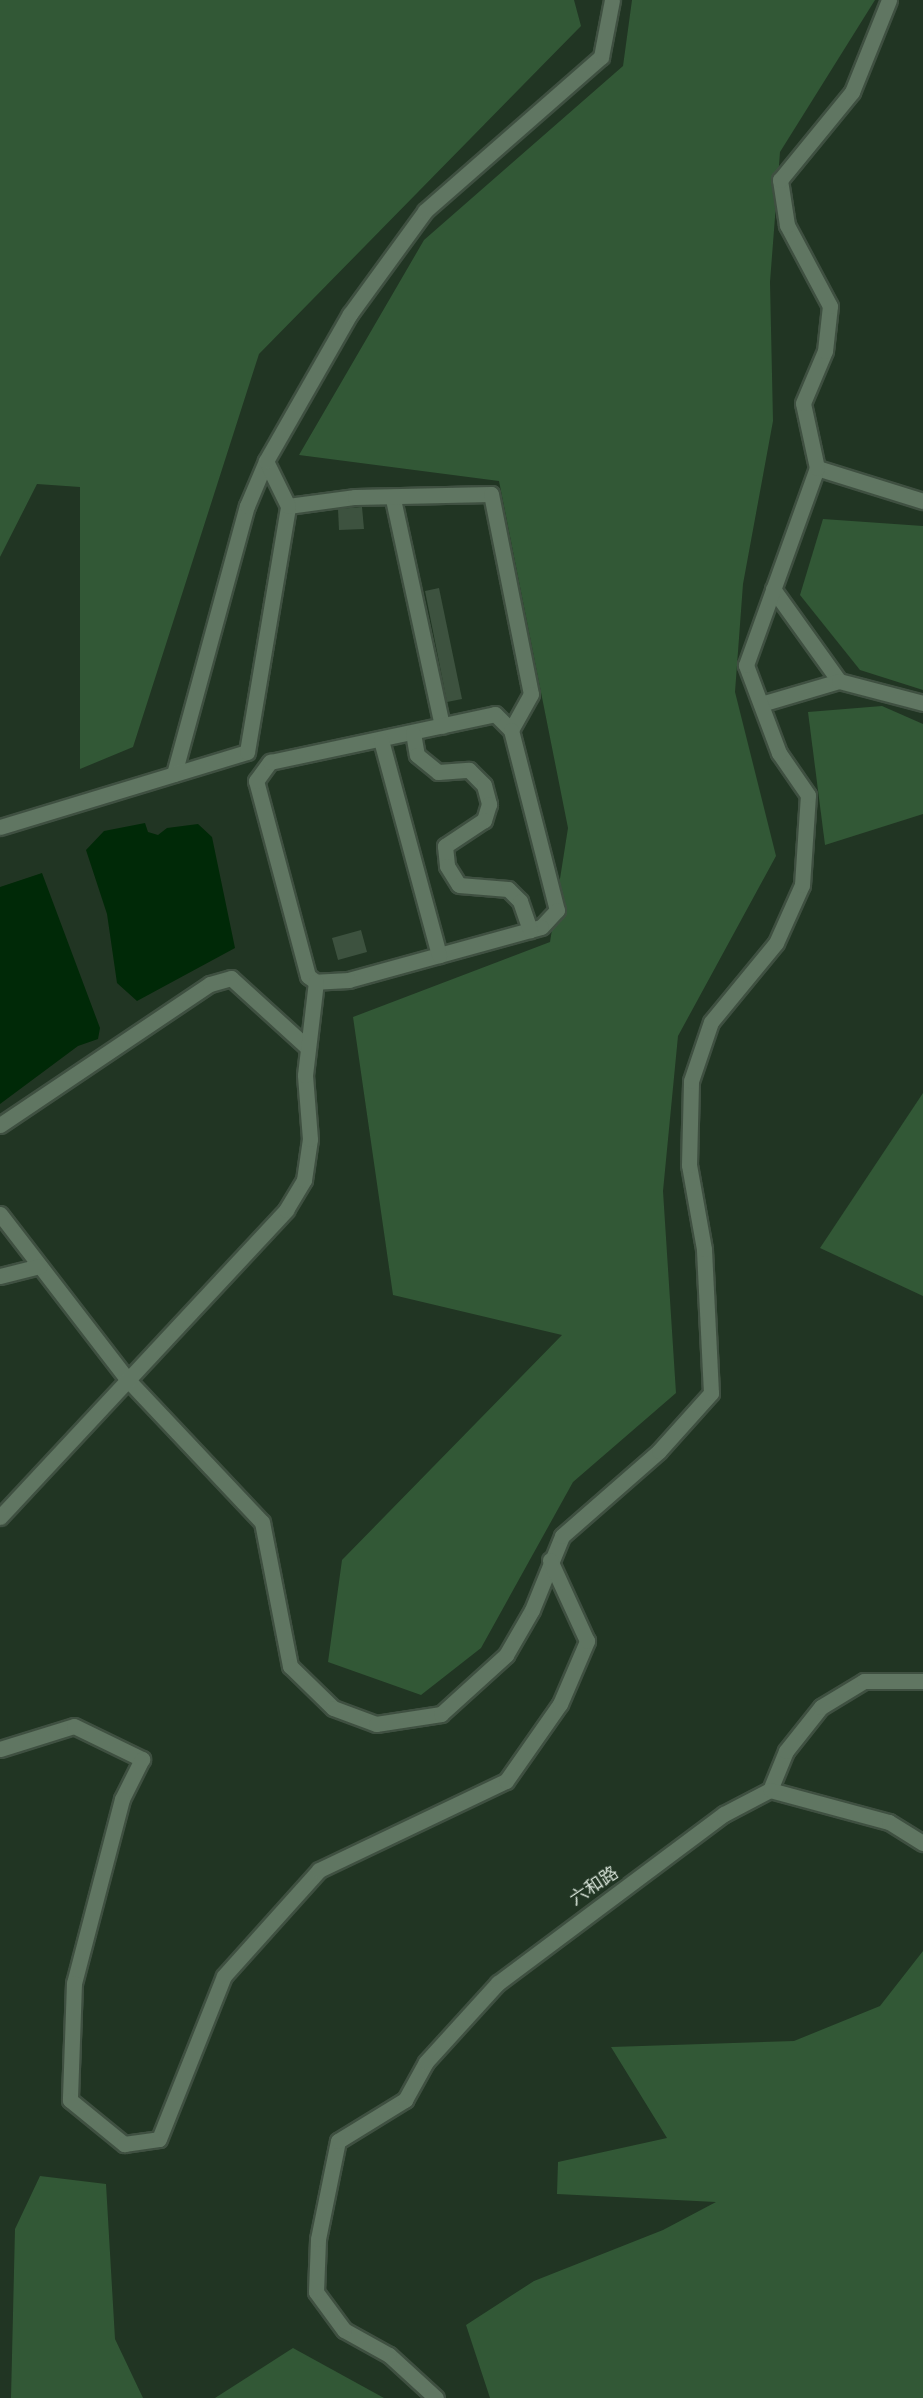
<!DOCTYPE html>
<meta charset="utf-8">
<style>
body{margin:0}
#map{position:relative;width:923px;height:2398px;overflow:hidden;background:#213523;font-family:Rubik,"Noto Sans TC",sans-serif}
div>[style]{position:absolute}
.green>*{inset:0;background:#325836}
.water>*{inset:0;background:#002907}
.building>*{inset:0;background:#3d523f}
.roads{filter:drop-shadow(2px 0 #3f5041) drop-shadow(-2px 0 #3f5041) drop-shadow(0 2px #3f5041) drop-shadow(0 -2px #3f5041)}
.minor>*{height:15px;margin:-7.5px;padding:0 7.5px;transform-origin:7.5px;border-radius:7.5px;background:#607662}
span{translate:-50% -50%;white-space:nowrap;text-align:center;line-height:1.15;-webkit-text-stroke:6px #213523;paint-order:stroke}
.street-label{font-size:18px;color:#d7e3d8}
</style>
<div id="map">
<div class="green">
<i style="clip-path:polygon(0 0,574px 0,581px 26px,259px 354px,133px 747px,80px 769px,80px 487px,37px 484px,0 557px)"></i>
<i style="clip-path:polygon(632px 0,875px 0,780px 152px,770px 282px,773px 421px,743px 584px,735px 692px,776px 856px,678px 1036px,663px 1191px,676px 1393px,573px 1482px,481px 1648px,421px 1695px,328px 1662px,342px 1560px,562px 1335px,393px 1295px,353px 1017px,550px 942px,568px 828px,499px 481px,299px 455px,424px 240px,623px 66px)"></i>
<i style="clip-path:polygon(823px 519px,923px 526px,923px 690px,860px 670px,800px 595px)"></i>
<i style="clip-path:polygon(882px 706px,923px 724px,923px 814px,825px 845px,808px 712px)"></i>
<i style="clip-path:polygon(923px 1093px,923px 1296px,820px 1248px)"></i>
<i style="clip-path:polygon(923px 1951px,923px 2398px,490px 2398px,466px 2325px,534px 2281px,663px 2230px,716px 2202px,557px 2194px,558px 2162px,667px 2138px,611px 2047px,794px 2041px,880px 2006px)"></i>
<i style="clip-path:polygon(40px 2176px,106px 2184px,115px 2339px,143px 2398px,11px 2398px,15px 2229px)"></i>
<i style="clip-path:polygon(293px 2348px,384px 2398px,215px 2398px)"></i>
</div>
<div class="water">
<i style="clip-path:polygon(145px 823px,148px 832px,158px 835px,167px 828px,198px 824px,212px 837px,235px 948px,137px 1001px,117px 983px,107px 914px,86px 850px,104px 831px)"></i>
<i style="clip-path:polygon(42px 873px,100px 1028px,98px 1039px,78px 1046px,0 1104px,0 887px)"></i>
</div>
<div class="building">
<i style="clip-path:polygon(362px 507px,364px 529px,339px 530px,338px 509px)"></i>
<i style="clip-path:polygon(439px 588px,462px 699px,447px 702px,425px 591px)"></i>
<i style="clip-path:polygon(361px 930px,367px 952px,338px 960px,332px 938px)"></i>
</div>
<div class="roads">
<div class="minor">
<i style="left:817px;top:468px;width:111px;rotate:17.3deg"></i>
<i style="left:393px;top:499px;width:232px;rotate:77.8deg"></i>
<i style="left:288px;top:506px;width:68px;rotate:-7.7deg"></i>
<i style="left:355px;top:497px;width:136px;rotate:-1.3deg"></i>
<i style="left:491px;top:494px;width:204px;rotate:78.7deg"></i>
<i style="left:531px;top:694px;width:41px;rotate:119.1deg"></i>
<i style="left:773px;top:589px;width:113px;rotate:54.3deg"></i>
<i style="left:761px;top:704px;width:81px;rotate:-16.4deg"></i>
<i style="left:839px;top:681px;width:87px;rotate:14.7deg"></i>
<i style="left:495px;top:714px;width:23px;rotate:45deg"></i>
<i style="left:511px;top:730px;width:186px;rotate:75.7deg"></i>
<i style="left:557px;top:910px;width:23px;rotate:133deg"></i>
<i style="left:541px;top:927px;width:199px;rotate:164.6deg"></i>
<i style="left:349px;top:980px;width:33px;rotate:177deg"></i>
<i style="left:316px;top:982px;width:10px;rotate:-143deg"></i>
<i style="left:308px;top:976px;width:202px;rotate:-104.9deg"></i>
<i style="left:256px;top:781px;width:24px;rotate:-54deg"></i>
<i style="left:270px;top:762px;width:230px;rotate:-12deg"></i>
<i style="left:413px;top:733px;width:22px;rotate:80deg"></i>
<i style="left:417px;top:755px;width:27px;rotate:39deg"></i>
<i style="left:438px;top:772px;width:31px;rotate:-4deg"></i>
<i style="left:469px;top:770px;width:21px;rotate:45deg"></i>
<i style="left:484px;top:785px;width:20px;rotate:75deg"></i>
<i style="left:489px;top:804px;width:17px;rotate:107deg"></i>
<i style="left:484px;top:820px;width:47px;rotate:146.3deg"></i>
<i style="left:445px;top:846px;width:20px;rotate:84deg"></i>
<i style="left:447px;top:866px;width:22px;rotate:58deg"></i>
<i style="left:459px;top:885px;width:49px;rotate:4.7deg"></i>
<i style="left:508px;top:889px;width:17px;rotate:45deg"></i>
<i style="left:520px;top:901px;width:31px;rotate:71deg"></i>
<i style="left:381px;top:740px;width:223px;rotate:74.9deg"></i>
<i style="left:174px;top:774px;width:278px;rotate:-74.8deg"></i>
<i style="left:247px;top:506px;width:49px;rotate:-67.1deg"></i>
<i style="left:0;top:827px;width:258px;rotate:-16.9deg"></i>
<i style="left:247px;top:752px;width:249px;rotate:-80.5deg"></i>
<i style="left:288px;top:506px;width:50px;rotate:-116.1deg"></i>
<i style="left:266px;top:461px;width:169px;rotate:-60.3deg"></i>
<i style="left:350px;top:314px;width:127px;rotate:-53.9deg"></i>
<i style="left:425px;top:211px;width:234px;rotate:-41.2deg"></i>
<i style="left:601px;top:57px;width:58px;rotate:-79.1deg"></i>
<i style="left:0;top:1125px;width:253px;rotate:-33.9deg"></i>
<i style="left:210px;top:984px;width:22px;rotate:-16deg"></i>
<i style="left:231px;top:978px;width:104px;rotate:42.3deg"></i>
<i style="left:0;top:1214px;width:210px;rotate:52.4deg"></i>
<i style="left:128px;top:1380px;width:195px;rotate:46.7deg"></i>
<i style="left:262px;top:1522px;width:147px;rotate:79deg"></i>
<i style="left:290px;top:1666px;width:60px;rotate:44.3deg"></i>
<i style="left:333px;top:1708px;width:46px;rotate:20.4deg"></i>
<i style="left:376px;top:1724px;width:66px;rotate:-8.7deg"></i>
<i style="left:441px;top:1714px;width:88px;rotate:-42.2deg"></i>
<i style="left:506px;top:1655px;width:52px;rotate:-60deg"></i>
<i style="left:532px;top:1610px;width:80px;rotate:-67.9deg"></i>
<i style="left:562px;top:1536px;width:129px;rotate:-41.2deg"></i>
<i style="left:659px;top:1451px;width:78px;rotate:-48.1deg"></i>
<i style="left:711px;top:1393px;width:144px;rotate:-92.8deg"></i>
<i style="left:704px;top:1249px;width:85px;rotate:-100.1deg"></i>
<i style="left:689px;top:1165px;width:84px;rotate:-88.6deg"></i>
<i style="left:691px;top:1081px;width:62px;rotate:-71.3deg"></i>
<i style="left:711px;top:1022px;width:102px;rotate:-50.6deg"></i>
<i style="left:776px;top:943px;width:64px;rotate:-65.9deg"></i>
<i style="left:802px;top:885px;width:90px;rotate:-86.2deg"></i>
<i style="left:808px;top:795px;width:51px;rotate:-124.6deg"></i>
<i style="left:779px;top:753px;width:94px;rotate:-110.6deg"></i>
<i style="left:746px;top:665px;width:209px;rotate:-70.2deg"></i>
<i style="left:817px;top:468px;width:66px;rotate:-102.2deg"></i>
<i style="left:803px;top:403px;width:56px;rotate:-67.1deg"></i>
<i style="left:825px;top:351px;width:45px;rotate:-83.7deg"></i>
<i style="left:830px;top:306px;width:92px;rotate:-118deg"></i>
<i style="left:787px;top:225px;width:46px;rotate:-98.8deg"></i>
<i style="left:780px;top:180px;width:114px;rotate:-50.7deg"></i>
<i style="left:852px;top:92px;width:99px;rotate:-68.1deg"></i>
<i style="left:0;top:1276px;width:41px;rotate:-14deg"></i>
<i style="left:0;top:1517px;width:420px;rotate:-47deg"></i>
<i style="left:286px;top:1210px;width:35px;rotate:-59deg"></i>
<i style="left:304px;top:1180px;width:41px;rotate:-81.7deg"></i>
<i style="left:310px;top:1139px;width:64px;rotate:-94.5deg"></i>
<i style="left:305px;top:1075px;width:94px;rotate:-83.3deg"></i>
<i style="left:0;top:1749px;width:77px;rotate:-17.3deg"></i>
<i style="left:74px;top:1726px;width:76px;rotate:25.9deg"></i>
<i style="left:142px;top:1759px;width:45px;rotate:116.6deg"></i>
<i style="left:122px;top:1799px;width:190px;rotate:104.6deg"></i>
<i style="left:74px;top:1983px;width:117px;rotate:92deg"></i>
<i style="left:70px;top:2100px;width:70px;rotate:39.2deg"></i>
<i style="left:124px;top:2144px;width:35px;rotate:-8deg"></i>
<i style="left:159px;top:2139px;width:175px;rotate:-68.3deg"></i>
<i style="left:224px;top:1976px;width:142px;rotate:-48.1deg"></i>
<i style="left:319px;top:1870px;width:207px;rotate:-25.5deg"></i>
<i style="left:506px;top:1781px;width:94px;rotate:-55deg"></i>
<i style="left:560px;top:1704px;width:69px;rotate:-66.8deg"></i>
<i style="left:587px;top:1641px;width:89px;rotate:-114.6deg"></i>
<i style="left:770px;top:1790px;width:42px;rotate:-67.7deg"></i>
<i style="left:786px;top:1751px;width:56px;rotate:-51.5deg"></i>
<i style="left:821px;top:1707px;width:50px;rotate:-31.2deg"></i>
<i style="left:864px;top:1681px;width:59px"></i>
<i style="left:436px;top:2398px;width:64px;rotate:-137.5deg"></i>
<i style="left:389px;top:2355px;width:51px;rotate:-150.9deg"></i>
<i style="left:344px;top:2330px;width:47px;rotate:-126.4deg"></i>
<i style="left:316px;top:2292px;width:53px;rotate:-87.8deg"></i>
<i style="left:318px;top:2239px;width:100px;rotate:-78.5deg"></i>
<i style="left:338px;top:2141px;width:79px;rotate:-31.5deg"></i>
<i style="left:405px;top:2100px;width:43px;rotate:-61.1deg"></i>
<i style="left:426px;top:2062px;width:107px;rotate:-47.7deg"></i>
<i style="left:498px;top:1983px;width:282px;rotate:-36.8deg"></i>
<i style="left:724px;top:1814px;width:52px;rotate:-27.6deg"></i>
<i style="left:770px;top:1790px;width:123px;rotate:15.1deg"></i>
<i style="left:889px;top:1822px;width:40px;rotate:32deg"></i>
</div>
</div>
<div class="street-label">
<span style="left:594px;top:1886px;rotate:-34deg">六和路</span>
</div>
</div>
